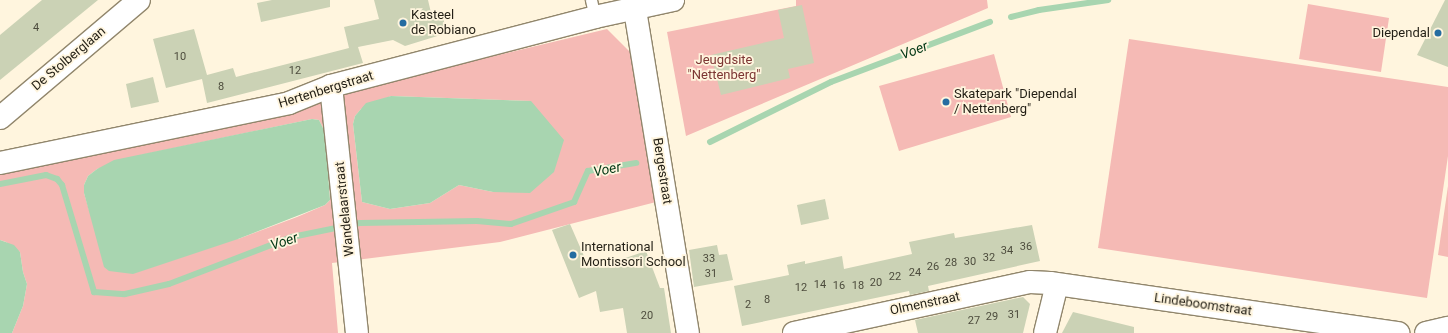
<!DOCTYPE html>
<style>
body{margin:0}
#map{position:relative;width:1448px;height:333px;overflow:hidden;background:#fff5de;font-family:Roboto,sans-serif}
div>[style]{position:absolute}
.green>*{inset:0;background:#f5bab5}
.water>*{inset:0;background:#a8d5b0}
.stream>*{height:6px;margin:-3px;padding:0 3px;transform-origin:3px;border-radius:3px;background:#a8d5b0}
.building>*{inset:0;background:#cbd2b5}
.roads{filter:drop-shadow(1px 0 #91866c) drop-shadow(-1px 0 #91866c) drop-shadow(0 1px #91866c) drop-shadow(0 -1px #91866c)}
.lane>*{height:11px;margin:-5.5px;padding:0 5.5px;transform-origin:5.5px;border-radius:5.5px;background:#fff}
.street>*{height:22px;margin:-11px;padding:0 11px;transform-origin:11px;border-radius:11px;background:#fff}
.dots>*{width:11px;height:11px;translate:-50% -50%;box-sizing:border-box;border:2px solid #fff5de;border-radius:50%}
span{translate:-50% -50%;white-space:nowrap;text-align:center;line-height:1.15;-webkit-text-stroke:3.5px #fff5de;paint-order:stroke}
.number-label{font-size:11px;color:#4d4c3d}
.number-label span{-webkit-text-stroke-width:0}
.poi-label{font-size:13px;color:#231f15}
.left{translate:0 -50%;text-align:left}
.right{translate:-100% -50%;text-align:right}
.street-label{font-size:13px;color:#231f15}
.park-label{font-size:13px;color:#7c3533}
.water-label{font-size:14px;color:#023715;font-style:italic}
</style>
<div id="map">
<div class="green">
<i style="clip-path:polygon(796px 0,987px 0,988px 8px,686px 136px,667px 32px,796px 6px)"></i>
<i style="clip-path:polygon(1308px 4px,1389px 18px,1381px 72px,1299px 59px)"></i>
<i style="clip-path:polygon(evenodd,607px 29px,635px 57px,656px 202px,500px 242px,332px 263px,338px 333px,12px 333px,23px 306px,27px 284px,23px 272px,20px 252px,6px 242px,0 240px,0 175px,607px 29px,391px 96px,531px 101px,493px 192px,459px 185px,430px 203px,390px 209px,362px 202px,353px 124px,355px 116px,361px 109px,391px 96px,607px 29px,312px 119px,319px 120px,325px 132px,330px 200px,325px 205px,297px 217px,238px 239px,89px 210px,84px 193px,84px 185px,88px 176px,97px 169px,141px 155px,312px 119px)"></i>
<i style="clip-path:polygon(1129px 39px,1448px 87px,1448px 156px,1427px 298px,1098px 248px)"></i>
<i style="clip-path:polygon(994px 54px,1011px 117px,899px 151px,879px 86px)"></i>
<i style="clip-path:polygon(1448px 186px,1448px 257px,1438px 255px)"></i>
</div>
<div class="water">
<i style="clip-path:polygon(391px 96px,531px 101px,564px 140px,554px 172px,530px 193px,493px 192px,459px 185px,430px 203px,390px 209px,362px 202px,353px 124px,355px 116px,366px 103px)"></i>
<i style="clip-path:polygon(312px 119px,319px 120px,325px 132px,330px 200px,325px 205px,238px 239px,133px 274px,109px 271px,104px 267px,84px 193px,84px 185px,88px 176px,97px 169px,114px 160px)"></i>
<i style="clip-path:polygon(0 240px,14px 245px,20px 252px,23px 272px,27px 284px,23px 306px,12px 333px,0 333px)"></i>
</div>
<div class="stream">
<i style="left:1011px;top:17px;width:29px;rotate:-14deg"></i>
<i style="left:1039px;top:10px;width:70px;rotate:-8.2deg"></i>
<i style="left:710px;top:142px;width:135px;rotate:-26.4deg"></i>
<i style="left:831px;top:82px;width:170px;rotate:-20.7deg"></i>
<i style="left:0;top:184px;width:47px;rotate:-11.1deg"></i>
<i style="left:46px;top:175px;width:12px;rotate:20deg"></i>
<i style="left:57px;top:179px;width:8px;rotate:50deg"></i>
<i style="left:62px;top:185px;width:112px;rotate:73.3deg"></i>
<i style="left:94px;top:292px;width:31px;rotate:4deg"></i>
<i style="left:125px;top:294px;width:45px;rotate:-12.8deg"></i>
<i style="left:169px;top:284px;width:132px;rotate:-20.9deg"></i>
<i style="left:292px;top:237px;width:69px;rotate:-11.6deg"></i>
<i style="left:360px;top:223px;width:117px;rotate:-1deg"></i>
<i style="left:477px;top:221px;width:34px;rotate:5deg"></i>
<i style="left:511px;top:224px;width:67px;rotate:-19.2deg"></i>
<i style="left:574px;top:202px;width:34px;rotate:-66deg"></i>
<i style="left:588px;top:171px;width:49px;rotate:-9.5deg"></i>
</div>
<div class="building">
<i style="clip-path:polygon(42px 0,98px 0,0 80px,0 35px)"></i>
<i style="clip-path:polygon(272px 0,330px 0,330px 7px,261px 22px,257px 3px)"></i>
<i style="clip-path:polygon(374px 0,428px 0,432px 17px,442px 14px,447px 33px,405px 46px,393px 40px,358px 47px,363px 63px,207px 103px,202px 79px,166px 88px,153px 39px,194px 29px,207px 75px,233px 68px,236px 77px,349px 48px,344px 27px,379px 19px)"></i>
<i style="clip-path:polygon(1445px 0,1448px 0,1448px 67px,1417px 55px)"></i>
<i style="clip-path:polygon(802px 5px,814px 63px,788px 69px,790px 78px,721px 95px,711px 55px,784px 38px,778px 10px)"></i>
<i style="clip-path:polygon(153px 77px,159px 102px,131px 108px,126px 84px)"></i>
<i style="clip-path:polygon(825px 199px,829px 219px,801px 225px,797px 205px)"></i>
<i style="clip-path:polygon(570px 224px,587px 263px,596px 260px,599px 267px,646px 251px,660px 288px,664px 288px,671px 333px,627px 333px,623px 308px,600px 312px,596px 291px,579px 298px,552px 230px)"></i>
<i style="clip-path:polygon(1032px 225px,1040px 261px,928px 286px,929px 291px,910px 295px,909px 291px,742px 326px,734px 286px,789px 275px,787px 265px,805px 261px,805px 264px,842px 256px,844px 269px,912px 254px,909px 242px,954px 233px,955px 238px)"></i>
<i style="clip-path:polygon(717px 245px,719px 255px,727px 254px,733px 280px,694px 287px,689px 250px)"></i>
<i style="clip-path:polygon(1023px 297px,1030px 304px,1023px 333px,918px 333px,915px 320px)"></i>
<i style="clip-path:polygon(1073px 312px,1134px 327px,1134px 333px,1062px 333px)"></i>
</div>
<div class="roads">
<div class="lane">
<i style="left:591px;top:0;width:17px;rotate:77deg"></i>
</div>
<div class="street">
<i style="left:635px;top:10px;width:327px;rotate:80.7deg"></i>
<i style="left:331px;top:86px;width:248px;rotate:84deg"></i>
<i style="left:0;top:118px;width:182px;rotate:-40.3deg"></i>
<i style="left:0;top:163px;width:295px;rotate:-11.7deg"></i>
<i style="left:289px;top:103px;width:45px;rotate:-22deg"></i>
<i style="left:331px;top:86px;width:273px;rotate:-14.6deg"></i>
<i style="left:595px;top:17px;width:80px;rotate:-12.3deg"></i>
<i style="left:794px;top:333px;width:241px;rotate:-12.2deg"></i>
<i style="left:1030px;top:282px;width:20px;rotate:3deg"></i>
<i style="left:1050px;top:283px;width:352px;rotate:8.2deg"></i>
<i style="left:1045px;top:333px;width:50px;rotate:-76.2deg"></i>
<i style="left:1426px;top:333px;width:23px;rotate:-13deg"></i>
</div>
</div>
<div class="dots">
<i style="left:403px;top:23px;background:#256da1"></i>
<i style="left:1438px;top:33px;background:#256da1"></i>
<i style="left:946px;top:102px;background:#256da1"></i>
<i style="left:573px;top:255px;background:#256da1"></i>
</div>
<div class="number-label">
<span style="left:36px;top:28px">4</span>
<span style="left:180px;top:57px">10</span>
<span style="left:295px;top:71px">12</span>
<span style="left:221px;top:87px">8</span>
<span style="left:1026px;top:247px">36</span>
<span style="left:1007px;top:251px">34</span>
<span style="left:989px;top:258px">32</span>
<span style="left:709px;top:259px">33</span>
<span style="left:970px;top:262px">30</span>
<span style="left:951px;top:263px">28</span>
<span style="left:933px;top:267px">26</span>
<span style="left:915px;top:273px">24</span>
<span style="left:711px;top:274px">31</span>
<span style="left:895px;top:277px">22</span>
<span style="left:876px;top:283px">20</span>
<span style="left:820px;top:285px">14</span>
<span style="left:839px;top:286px">16</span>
<span style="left:858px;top:286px">18</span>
<span style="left:801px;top:288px">12</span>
<span style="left:767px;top:300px">8</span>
<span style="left:748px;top:305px">2</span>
<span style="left:1014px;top:315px">31</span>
<span style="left:647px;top:316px">20</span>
<span style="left:992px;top:317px">29</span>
<span style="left:974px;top:321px">27</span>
</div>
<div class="poi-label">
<span class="left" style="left:411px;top:23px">Kasteel<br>de Robiano</span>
<span class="right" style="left:1430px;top:33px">Diependal</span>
<span class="left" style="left:954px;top:102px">Skatepark "Diependal<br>/ Nettenberg"</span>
<span class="left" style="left:581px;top:255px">International<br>Montissori School</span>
</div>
<div class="street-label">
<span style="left:69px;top:59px;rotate:-40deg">De Stolberglaan</span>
<span style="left:326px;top:90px;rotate:-17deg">Hertenbergstraat</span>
<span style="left:662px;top:171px;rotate:81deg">Bergestraat</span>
<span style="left:345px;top:209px;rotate:-96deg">Wandelaarstraat</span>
<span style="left:925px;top:304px;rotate:-12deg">Olmenstraat</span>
<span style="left:1203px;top:305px;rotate:8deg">Lindeboomstraat</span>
</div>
<div class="park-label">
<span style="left:724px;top:68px">Jeugdsite<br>"Nettenberg"</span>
</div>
<div class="water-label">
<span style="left:914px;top:50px;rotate:-21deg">Voer</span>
<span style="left:607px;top:169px;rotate:-12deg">Voer</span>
<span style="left:284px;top:241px;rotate:-18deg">Voer</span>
</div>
</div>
